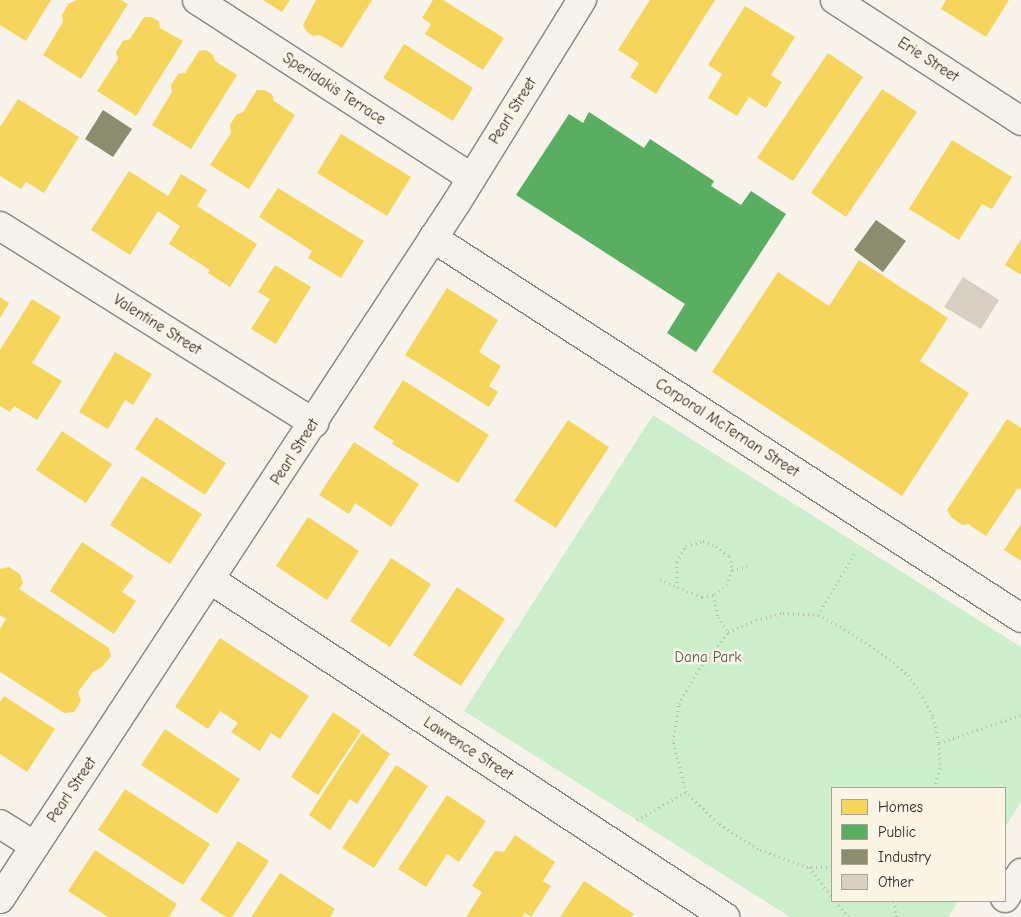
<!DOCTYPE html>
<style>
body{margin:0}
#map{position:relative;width:1021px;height:917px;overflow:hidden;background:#f7f3ea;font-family:"Comic Neue",sans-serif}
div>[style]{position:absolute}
.green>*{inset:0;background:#cceecb}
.homes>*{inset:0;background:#f6d55c}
.public>*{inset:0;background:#5aae61}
.industry>*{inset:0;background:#8c8c6e}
.building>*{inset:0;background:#d8cfc3}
.path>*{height:3px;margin-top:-1.5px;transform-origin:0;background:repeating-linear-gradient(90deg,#bbb8b4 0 1px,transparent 0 5px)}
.roads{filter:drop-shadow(1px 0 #878581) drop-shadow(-1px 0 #878581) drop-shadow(0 1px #878581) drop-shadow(0 -1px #878581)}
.street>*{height:28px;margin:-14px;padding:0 14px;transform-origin:14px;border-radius:14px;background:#f5f2ec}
.secondary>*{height:28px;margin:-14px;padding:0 14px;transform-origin:14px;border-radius:14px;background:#f5f2ec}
span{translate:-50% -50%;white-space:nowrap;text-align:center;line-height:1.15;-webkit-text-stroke:5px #fcf5e5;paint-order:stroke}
.street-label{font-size:15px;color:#2b2b2b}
.park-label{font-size:15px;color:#4a5a4c}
.legend{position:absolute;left:831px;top:787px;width:175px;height:115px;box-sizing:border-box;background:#fcf5e5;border:1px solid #a8a49b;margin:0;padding:6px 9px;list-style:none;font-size:15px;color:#2b2b2b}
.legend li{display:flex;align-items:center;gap:10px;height:25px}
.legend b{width:25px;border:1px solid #a8a49b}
</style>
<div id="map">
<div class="green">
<i style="clip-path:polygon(653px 415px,1021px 647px,1021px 802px,1005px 827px,1005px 788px,832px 788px,832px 901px,958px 901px,948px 917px,790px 917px,464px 711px)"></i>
</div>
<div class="homes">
<i style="clip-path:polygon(0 0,51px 0,26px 41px,0 25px)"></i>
<i style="clip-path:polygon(77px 0,121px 0,128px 4px,81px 79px,43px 55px,63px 22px,62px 15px,68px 4px)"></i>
<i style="clip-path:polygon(263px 0,290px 0,282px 12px)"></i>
<i style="clip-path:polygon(316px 0,372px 0,342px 48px,320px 35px,313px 36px,306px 31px,303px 25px)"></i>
<i style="clip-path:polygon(433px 0,443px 0,504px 38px,483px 70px,425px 34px,431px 24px,422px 18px)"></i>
<i style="clip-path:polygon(650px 0,715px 0,656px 94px,630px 77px,639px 63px,618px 50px)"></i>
<i style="clip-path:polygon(946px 0,1009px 0,986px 37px,941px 9px)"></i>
<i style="clip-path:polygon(745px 6px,795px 37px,771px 75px,782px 82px,766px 108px,749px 97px,737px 116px,708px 98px,722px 74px,708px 65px)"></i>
<i style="clip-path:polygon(144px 17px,151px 17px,159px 21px,160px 28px,183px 41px,136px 116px,97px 91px,118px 59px,116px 52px,123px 41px,130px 39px)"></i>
<i style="clip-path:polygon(404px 44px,473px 88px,453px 121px,383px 78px)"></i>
<i style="clip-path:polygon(206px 50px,213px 55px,215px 61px,237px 75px,191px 149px,152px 125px,172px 92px,171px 85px,178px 74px,185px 73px,199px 51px)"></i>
<i style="clip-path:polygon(828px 53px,863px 77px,793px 181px,757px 158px)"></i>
<i style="clip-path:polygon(882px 89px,917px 112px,846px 217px,811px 193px)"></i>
<i style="clip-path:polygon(257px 90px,264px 90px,272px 94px,274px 101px,295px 115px,249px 189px,210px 165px,231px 133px,230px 125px,236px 115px,243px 112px)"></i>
<i style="clip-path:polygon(18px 99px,79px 137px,44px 193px,26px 182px,21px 189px,0 176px,0 127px)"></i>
<i style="clip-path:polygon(341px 134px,411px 177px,387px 216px,317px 173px)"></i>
<i style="clip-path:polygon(952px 140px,1012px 177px,992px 209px,982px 204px,959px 240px,909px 209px)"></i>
<i style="clip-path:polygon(129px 171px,168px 196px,181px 174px,207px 190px,197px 206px,257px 244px,230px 287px,208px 273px,210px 270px,169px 244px,180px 226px,158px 211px,130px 255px,91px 230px)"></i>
<i style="clip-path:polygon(278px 188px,364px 241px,341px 278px,308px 258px,312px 251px,259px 217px)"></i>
<i style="clip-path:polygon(1021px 239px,1021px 275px,1005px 265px)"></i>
<i style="clip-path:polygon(859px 260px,948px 318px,920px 361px,969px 393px,902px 496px,712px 372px,778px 272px,829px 306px)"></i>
<i style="clip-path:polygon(275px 265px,311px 287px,276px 344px,251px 329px,270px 299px,258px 292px)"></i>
<i style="clip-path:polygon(447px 288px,498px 320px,479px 352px,501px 366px,489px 386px,498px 392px,489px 407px,405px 355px)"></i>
<i style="clip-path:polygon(0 297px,9px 303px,0 318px)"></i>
<i style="clip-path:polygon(32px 299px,61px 317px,32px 363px,62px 381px,37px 420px,14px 406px,10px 412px,0 406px,0 350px)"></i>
<i style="clip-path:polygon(115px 352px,152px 374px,133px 405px,125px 400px,108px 429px,79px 412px)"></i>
<i style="clip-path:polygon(403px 380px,489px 435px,458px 483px,392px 444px,394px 441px,373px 428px)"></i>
<i style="clip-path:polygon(156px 417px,226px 463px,205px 495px,135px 449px)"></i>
<i style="clip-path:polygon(1007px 419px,1021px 428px,1021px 490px,1018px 488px,986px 536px,968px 524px,962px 525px,951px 517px,947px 510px)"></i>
<i style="clip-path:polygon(568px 420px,609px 447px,556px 528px,514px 501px)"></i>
<i style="clip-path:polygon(62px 431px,112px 464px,86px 503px,36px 470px)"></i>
<i style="clip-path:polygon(354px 442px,419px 484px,391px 527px,355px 503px,349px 514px,319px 495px)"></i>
<i style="clip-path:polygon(142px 476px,202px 514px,170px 564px,110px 525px)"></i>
<i style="clip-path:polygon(308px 517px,359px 551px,327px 600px,276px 566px)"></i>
<i style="clip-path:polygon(1021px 524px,1021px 561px,1004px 550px)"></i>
<i style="clip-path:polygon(82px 542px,134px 576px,122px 592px,136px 601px,114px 634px,50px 591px)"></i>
<i style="clip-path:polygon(391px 558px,431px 584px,390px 647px,350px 621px)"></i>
<i style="clip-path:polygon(9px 567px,20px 574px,23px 583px,19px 589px,109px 648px,111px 656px,102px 667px,93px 672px,78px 692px,81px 701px,74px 712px,64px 713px,0 672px,0 629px,6px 619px,0 615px,0 569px)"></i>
<i style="clip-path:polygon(457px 587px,505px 619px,461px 686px,413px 655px)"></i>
<i style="clip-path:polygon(220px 638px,309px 696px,280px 739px,271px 733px,260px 751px,231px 732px,238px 723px,220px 711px,208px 729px,175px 707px)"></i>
<i style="clip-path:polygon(4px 696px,55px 729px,27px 772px,0 754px,0 702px)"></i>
<i style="clip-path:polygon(333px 712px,361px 731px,318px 795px,291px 777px)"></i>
<i style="clip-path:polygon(165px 729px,240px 779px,217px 814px,141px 765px)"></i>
<i style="clip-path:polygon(362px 733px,390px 754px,357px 804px,350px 799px,330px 830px,309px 815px)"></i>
<i style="clip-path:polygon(396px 765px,428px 786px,374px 868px,342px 848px)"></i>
<i style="clip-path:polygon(125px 789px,210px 844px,183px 885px,98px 830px)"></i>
<i style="clip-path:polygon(447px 795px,486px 821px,459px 862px,447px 854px,426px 887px,398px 869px)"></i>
<i style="clip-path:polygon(515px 835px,555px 862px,543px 881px,551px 886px,531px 917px,525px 913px,522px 917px,466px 917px,482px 892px,472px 886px,495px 851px,504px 852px)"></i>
<i style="clip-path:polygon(238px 841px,269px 861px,232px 917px,226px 917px,200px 900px)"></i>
<i style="clip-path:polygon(95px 850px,177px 904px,169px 917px,108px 917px,68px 891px)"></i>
<i style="clip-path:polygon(280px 873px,335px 909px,330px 917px,251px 917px)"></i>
<i style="clip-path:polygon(584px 881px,634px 914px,631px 917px,560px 917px)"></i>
</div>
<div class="public">
<i style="clip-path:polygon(589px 112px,644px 148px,650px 139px,714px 181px,711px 186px,741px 205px,751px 191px,786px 214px,696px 352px,667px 333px,685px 304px,516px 195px,569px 114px,583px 123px)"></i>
</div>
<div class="industry">
<i style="clip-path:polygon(103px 110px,132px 129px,113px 157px,85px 139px)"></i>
<i style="clip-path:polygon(876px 220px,906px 241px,883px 272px,854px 250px)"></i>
</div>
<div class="building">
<i style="clip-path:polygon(963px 277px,999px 300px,981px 329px,944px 307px)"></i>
</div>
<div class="path">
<i style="left:732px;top:570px;width:16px;rotate:-14deg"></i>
<i style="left:660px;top:579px;width:19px;rotate:25deg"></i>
<i style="left:713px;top:595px;width:11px;rotate:170deg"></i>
<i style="left:702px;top:597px;width:27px;rotate:-158deg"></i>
<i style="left:677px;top:587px;width:25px;rotate:-90deg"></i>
<i style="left:677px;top:562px;width:18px;rotate:-61deg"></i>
<i style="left:686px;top:546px;width:18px;rotate:-16deg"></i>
<i style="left:703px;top:541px;width:14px;rotate:21deg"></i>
<i style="left:716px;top:546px;width:17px;rotate:36deg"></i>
<i style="left:730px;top:556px;width:14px;rotate:82deg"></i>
<i style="left:732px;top:570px;width:15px;rotate:110deg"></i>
<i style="left:727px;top:584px;width:18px;rotate:142deg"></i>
<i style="left:713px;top:595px;width:23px;rotate:77deg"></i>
<i style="left:718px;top:617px;width:18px;rotate:56deg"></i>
<i style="left:818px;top:615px;width:74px;rotate:-59.3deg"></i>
<i style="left:939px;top:743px;width:87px;rotate:-18.9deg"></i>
<i style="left:637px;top:820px;width:56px;rotate:-29.7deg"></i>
<i style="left:809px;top:867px;width:38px;rotate:53deg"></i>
<i style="left:832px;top:867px;width:24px;rotate:180deg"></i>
<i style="left:808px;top:867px;width:53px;rotate:-160.2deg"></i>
<i style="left:758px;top:849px;width:48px;rotate:-147deg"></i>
<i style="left:718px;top:823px;width:45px;rotate:-135.9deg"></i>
<i style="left:686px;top:792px;width:53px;rotate:-104.3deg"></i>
<i style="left:673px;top:741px;width:37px;rotate:-81deg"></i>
<i style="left:679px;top:704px;width:40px;rotate:-60.3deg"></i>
<i style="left:699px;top:669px;width:47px;rotate:-51.9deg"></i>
<i style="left:728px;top:632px;width:30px;rotate:-23deg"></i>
<i style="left:756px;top:620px;width:28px;rotate:-15deg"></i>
<i style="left:783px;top:613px;width:35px;rotate:3deg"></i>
<i style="left:818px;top:615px;width:25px;rotate:27deg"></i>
<i style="left:840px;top:626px;width:60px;rotate:33.4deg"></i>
<i style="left:890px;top:659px;width:24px;rotate:42deg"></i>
<i style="left:908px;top:675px;width:27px;rotate:56deg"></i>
<i style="left:923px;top:697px;width:22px;rotate:63deg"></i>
<i style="left:933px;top:717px;width:27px;rotate:77deg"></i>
<i style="left:939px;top:743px;width:25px;rotate:88deg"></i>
<i style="left:940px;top:768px;width:21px;rotate:107deg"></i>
<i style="left:835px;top:901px;width:21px;rotate:51deg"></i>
<i style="left:894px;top:901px;width:16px;rotate:83deg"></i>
</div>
<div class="roads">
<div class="street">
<i style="left:197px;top:0;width:326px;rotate:32.9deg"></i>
<i style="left:835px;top:0;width:222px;rotate:33deg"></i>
<i style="left:0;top:226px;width:371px;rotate:32.1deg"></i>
<i style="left:433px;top:238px;width:700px;rotate:32.87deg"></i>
<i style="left:211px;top:580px;width:615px;rotate:33.25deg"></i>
<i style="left:0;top:824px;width:41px;rotate:32.2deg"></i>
</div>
<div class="secondary">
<i style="left:1005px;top:898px;width:30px;rotate:-57deg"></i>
<i style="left:0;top:899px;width:833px;rotate:-56.75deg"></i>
<i style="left:457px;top:202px;width:238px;rotate:-58.3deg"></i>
</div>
</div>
<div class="street-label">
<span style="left:928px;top:60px;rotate:33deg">Erie Street</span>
<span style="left:334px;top:89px;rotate:33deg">Speridakis Terrace</span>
<span style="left:513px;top:111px;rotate:-58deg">Pearl Street</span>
<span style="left:157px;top:325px;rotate:32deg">Valentine Street</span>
<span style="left:727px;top:428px;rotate:33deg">Corporal McTernan Street</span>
<span style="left:295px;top:452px;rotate:-57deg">Pearl Street</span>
<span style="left:468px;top:749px;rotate:33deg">Lawrence Street</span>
<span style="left:72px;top:790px;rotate:-56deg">Pearl Street</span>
</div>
<div class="park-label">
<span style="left:708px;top:658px">Dana Park</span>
</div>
<ul class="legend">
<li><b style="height:14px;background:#f6d55c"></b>Homes</li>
<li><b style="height:14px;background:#5aae61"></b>Public</li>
<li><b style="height:14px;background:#8c8c6e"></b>Industry</li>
<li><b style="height:14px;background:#d8cfc3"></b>Other</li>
</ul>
</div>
